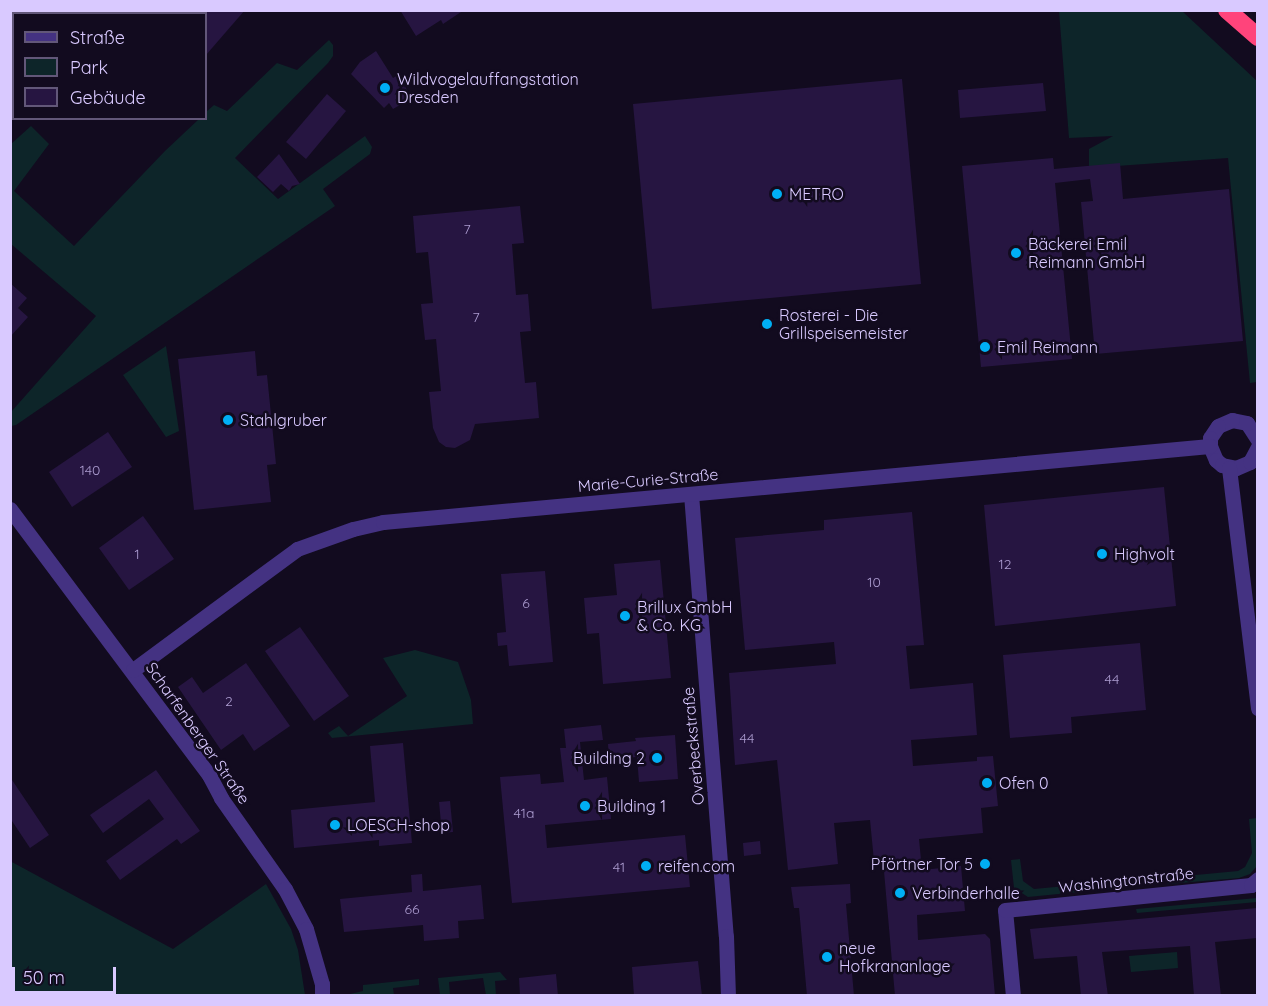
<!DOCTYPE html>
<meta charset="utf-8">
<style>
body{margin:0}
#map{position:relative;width:1268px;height:1006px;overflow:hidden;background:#120b1f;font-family:Quicksand,sans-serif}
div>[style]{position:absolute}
.green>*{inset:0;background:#0d2529}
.building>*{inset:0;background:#261541}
.minor>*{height:15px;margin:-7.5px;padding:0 7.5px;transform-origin:7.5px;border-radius:7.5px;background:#443282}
.highway>*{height:18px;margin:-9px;padding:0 9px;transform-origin:9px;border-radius:9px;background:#ff447b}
.dots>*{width:16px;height:16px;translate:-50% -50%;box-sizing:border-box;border:3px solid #120b1f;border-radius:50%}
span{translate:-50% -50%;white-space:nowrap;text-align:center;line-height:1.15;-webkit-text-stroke:5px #120b1f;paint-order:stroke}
.number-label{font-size:14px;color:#ac9cd0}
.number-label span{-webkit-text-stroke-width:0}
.poi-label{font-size:16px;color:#d9c9ff}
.left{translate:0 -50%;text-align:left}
.right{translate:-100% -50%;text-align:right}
.street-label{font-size:16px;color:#d9c9ff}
.frame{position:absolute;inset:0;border:12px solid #d9c9ff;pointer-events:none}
.legend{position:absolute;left:12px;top:12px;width:195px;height:108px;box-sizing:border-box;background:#120b1f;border:2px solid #625779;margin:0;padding:8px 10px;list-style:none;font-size:18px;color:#d9c9ff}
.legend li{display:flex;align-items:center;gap:12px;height:30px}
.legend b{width:30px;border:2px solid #625779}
.scale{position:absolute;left:12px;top:967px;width:104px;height:27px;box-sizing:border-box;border:3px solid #d9c9ff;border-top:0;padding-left:8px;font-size:18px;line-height:21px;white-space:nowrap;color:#d9c9ff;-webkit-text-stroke:4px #120b1f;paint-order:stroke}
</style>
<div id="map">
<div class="green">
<i style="clip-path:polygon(1059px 11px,1182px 11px,1257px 81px,1257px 382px,1250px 383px,1228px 158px,1089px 168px,1089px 149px,1113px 136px,1069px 138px)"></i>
<i style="clip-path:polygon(329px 40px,333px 45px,333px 56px,328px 63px,235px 158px,278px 199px,365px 136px,372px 147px,370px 154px,323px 189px,335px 206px,16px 425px,11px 426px,11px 412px,96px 316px,11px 244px,11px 144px,31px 126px,49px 144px,14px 191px,74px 246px,165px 151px,199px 119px,206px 118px,206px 112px,214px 105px,227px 111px,277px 63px,297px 70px)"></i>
<i style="clip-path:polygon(166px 346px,179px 431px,166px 437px,123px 375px)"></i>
<i style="clip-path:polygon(415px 650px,458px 662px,471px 700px,473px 724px,332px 738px,328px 733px,339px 726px,348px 736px,407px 696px,383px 658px)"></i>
<i style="clip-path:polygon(1257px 818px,1257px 866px,1250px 874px,1239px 878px,1168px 884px,1164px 878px,1238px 871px,1245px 867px,1252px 853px,1249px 819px)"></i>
<i style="clip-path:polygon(1020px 859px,1023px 881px,1034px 889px,1109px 882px,1109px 889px,1028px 897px,1014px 888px,1011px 860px)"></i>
<i style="clip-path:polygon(10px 861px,173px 949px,266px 884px,291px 929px,298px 950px,305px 995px,11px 995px)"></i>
<i style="clip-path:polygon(1257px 898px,1257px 902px,1137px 913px,1136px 909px)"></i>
<i style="clip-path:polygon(1177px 952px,1178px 968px,1131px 972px,1129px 956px)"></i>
<i style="clip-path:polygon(500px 972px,507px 980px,495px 981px,496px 995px,486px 995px,483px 978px,449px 982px,450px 995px,440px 995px,438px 978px)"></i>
<i style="clip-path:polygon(419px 979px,419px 985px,393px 988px,394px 995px,346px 995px,363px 991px,363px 985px)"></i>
</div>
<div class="building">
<i style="clip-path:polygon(206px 10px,245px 10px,206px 55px)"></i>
<i style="clip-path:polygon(400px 10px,464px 10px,443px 24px,441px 20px,416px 36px)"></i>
<i style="clip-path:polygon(376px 51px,393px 78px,398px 75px,412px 98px,393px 109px,389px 103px,384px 108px,351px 74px,360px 62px)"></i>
<i style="clip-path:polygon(902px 79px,921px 284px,652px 309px,633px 104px)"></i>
<i style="clip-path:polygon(1043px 83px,1046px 111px,960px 118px,958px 90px)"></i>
<i style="clip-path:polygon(327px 94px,346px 111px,306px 159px,286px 142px)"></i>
<i style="clip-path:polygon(279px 154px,300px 184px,292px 186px,289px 191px,281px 184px,273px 192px,257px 177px)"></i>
<i style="clip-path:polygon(1053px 158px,1054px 169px,1120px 163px,1123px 199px,1229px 189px,1243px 341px,1095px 354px,1081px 202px,1093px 201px,1090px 179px,1055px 183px,1072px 359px,981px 367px,962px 166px)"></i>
<i style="clip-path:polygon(520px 206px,524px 243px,512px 244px,516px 295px,528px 294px,531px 331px,520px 332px,525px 383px,536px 382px,539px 418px,475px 424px,470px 440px,455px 448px,446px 447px,439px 442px,433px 428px,429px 392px,441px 391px,436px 339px,425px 340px,421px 304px,433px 303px,428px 252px,416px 253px,413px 216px)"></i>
<i style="clip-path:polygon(10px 283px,27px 298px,18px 308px,28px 317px,10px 337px)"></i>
<i style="clip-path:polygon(255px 351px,257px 376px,267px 375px,276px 464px,267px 465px,271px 502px,194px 510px,178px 359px)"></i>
<i style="clip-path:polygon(108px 432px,132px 467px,72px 507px,49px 472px)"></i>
<i style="clip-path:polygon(1164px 487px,1176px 606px,995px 626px,984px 505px)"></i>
<i style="clip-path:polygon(912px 512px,924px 645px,906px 646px,910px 689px,973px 683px,977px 735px,911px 740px,913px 766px,977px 761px,977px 757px,993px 756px,998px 806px,981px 808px,983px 833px,919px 839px,922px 870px,961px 866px,965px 911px,917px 915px,918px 940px,985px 934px,990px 939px,995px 996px,895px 996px,883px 860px,874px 861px,870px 820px,834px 823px,838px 864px,788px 870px,777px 760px,735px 765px,729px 673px,836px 664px,834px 642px,745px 650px,735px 538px,824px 530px,824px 520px)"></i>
<i style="clip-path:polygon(143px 516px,174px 559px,129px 590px,99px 548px)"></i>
<i style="clip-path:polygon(660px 560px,671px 678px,603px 684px,599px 633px,587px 634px,584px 598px,617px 595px,614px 564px)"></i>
<i style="clip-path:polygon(545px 571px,553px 662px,509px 666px,507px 645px,498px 646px,497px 633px,506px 632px,501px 574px)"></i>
<i style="clip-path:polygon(300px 627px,349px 696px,314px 721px,265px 651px)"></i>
<i style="clip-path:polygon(1140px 643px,1146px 710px,1071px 717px,1072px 733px,1010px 738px,1003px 655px)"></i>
<i style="clip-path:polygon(246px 663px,290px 726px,254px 751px,243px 734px,221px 750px,178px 687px,192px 677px,203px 693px)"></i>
<i style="clip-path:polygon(601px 725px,603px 740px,580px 742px,584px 780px,607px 777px,611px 819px,545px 825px,547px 848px,685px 835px,690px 887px,512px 903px,500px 777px,540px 774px,541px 784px,564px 782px,560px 748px,566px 748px,564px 729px)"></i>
<i style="clip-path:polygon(675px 735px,678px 779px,639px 782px,637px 757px,609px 759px,608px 744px,636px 741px,635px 738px)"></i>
<i style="clip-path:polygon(403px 743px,412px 843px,379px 846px,379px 840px,294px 848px,291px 810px,375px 802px,370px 746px)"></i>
<i style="clip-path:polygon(156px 770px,200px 831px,181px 844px,177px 839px,120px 880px,106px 861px,164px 819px,149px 799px,103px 833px,90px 815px)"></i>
<i style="clip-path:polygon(10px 777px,49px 835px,30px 848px,10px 818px)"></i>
<i style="clip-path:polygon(450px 801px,453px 832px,442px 833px,439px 802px)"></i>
<i style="clip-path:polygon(760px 841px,761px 854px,744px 856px,743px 843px)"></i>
<i style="clip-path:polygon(422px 874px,423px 891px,481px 885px,484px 919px,458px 921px,459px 938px,424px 941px,423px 925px,344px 932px,340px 899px,412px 892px,411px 875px)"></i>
<i style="clip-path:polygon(850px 884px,851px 903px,846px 904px,854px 996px,807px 996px,799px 908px,794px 908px,791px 887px)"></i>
<i style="clip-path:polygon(1257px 908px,1257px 938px,1215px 942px,1221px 996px,1194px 996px,1190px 946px,1102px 952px,1108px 996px,1081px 996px,1077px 956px,1034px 959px,1030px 929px)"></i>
<i style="clip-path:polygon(698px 961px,702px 996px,634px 996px,632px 967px)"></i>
<i style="clip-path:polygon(556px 974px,558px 996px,520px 996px,519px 978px)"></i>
</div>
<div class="minor">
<i style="left:1258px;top:440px;width:20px;rotate:-123deg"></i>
<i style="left:1247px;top:423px;width:15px;rotate:-169deg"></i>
<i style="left:1232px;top:420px;width:15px;rotate:157deg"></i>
<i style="left:1218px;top:426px;width:14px;rotate:124deg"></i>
<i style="left:1210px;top:438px;width:8px;rotate:90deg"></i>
<i style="left:1210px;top:446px;width:15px;rotate:67deg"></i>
<i style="left:1216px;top:460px;width:8px;rotate:40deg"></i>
<i style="left:1222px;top:465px;width:14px;rotate:12deg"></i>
<i style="left:1236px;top:468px;width:15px;rotate:-23deg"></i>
<i style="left:1250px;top:462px;width:17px;rotate:-62deg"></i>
<i style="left:1229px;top:468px;width:242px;rotate:83.1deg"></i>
<i style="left:691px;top:494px;width:443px;rotate:85.5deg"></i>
<i style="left:726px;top:936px;width:60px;rotate:88.1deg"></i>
<i style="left:10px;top:509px;width:332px;rotate:53.2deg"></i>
<i style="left:209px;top:775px;width:26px;rotate:62deg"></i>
<i style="left:221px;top:798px;width:111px;rotate:54.9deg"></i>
<i style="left:285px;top:889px;width:45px;rotate:62.3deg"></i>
<i style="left:306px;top:929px;width:57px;rotate:73.8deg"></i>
<i style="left:322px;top:984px;width:12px;rotate:90deg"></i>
<i style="left:133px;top:670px;width:204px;rotate:-36.4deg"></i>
<i style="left:297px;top:549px;width:59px;rotate:-19.7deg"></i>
<i style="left:353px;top:529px;width:31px;rotate:-13deg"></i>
<i style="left:383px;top:522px;width:830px;rotate:-5.25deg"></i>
<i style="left:1013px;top:996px;width:86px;rotate:-95.3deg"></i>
<i style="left:1005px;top:910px;width:247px;rotate:-5.8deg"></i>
<i style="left:1251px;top:885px;width:9px;rotate:-41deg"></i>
</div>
<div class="highway">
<i style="left:1227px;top:10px;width:41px;rotate:41.1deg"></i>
</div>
<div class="dots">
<i style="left:385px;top:88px;background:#00aff4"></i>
<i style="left:777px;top:194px;background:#00aff4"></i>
<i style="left:1016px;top:253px;background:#00aff4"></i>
<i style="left:767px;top:324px;background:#00aff4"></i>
<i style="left:985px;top:347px;background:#00aff4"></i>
<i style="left:228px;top:420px;background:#00aff4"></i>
<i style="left:1102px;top:554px;background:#00aff4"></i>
<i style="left:625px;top:616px;background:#00aff4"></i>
<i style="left:657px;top:758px;background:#00aff4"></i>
<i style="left:987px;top:783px;background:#00aff4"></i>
<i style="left:585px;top:806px;background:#00aff4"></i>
<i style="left:335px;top:825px;background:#00aff4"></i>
<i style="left:985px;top:864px;background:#00aff4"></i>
<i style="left:646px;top:866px;background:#00aff4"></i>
<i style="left:900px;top:893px;background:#00aff4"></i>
<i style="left:827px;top:957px;background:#00aff4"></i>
</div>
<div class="number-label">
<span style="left:467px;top:229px">7</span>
<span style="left:476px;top:317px">7</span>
<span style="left:90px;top:470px">140</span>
<span style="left:137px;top:554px">1</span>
<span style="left:1005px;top:564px">12</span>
<span style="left:874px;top:582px">10</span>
<span style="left:526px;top:603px">6</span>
<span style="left:1112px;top:679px">44</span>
<span style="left:229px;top:701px">2</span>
<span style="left:747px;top:738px">44</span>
<span style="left:524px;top:813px">41a</span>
<span style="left:619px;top:867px">41</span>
<span style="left:412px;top:909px">66</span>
</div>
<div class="poi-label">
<span class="left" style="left:397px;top:88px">Wildvogelauffangstation<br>Dresden</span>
<span class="left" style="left:789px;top:194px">METRO</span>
<span class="left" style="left:1028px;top:253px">Bäckerei Emil<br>Reimann GmbH</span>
<span class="left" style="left:779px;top:324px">Rosterei - Die<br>Grillspeisemeister</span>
<span class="left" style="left:997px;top:347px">Emil Reimann</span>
<span class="left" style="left:240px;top:420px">Stahlgruber</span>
<span class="left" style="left:1114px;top:554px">Highvolt</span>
<span class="left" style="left:637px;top:616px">Brillux GmbH<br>&amp; Co. KG</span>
<span class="right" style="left:645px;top:758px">Building 2</span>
<span class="left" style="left:999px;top:783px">Ofen 0</span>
<span class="left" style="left:597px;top:806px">Building 1</span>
<span class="left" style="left:347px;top:825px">LOESCH-shop</span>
<span class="right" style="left:973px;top:864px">Pförtner Tor 5</span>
<span class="left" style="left:658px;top:866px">reifen.com</span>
<span class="left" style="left:912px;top:893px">Verbinderhalle</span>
<span class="left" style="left:839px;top:957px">neue<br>Hofkrananlage</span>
</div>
<div class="street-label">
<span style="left:648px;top:480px;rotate:-5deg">Marie-Curie-Straße</span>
<span style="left:198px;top:733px;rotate:55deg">Scharfenberger Straße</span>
<span style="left:693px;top:746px;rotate:-95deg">Overbeckstraße</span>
<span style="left:1126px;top:880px;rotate:-6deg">Washingtonstraße</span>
</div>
<div class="frame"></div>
<ul class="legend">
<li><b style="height:8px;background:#443282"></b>Straße</li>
<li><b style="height:16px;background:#0d2529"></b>Park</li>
<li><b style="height:16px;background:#261541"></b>Gebäude</li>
</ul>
<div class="scale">50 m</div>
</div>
